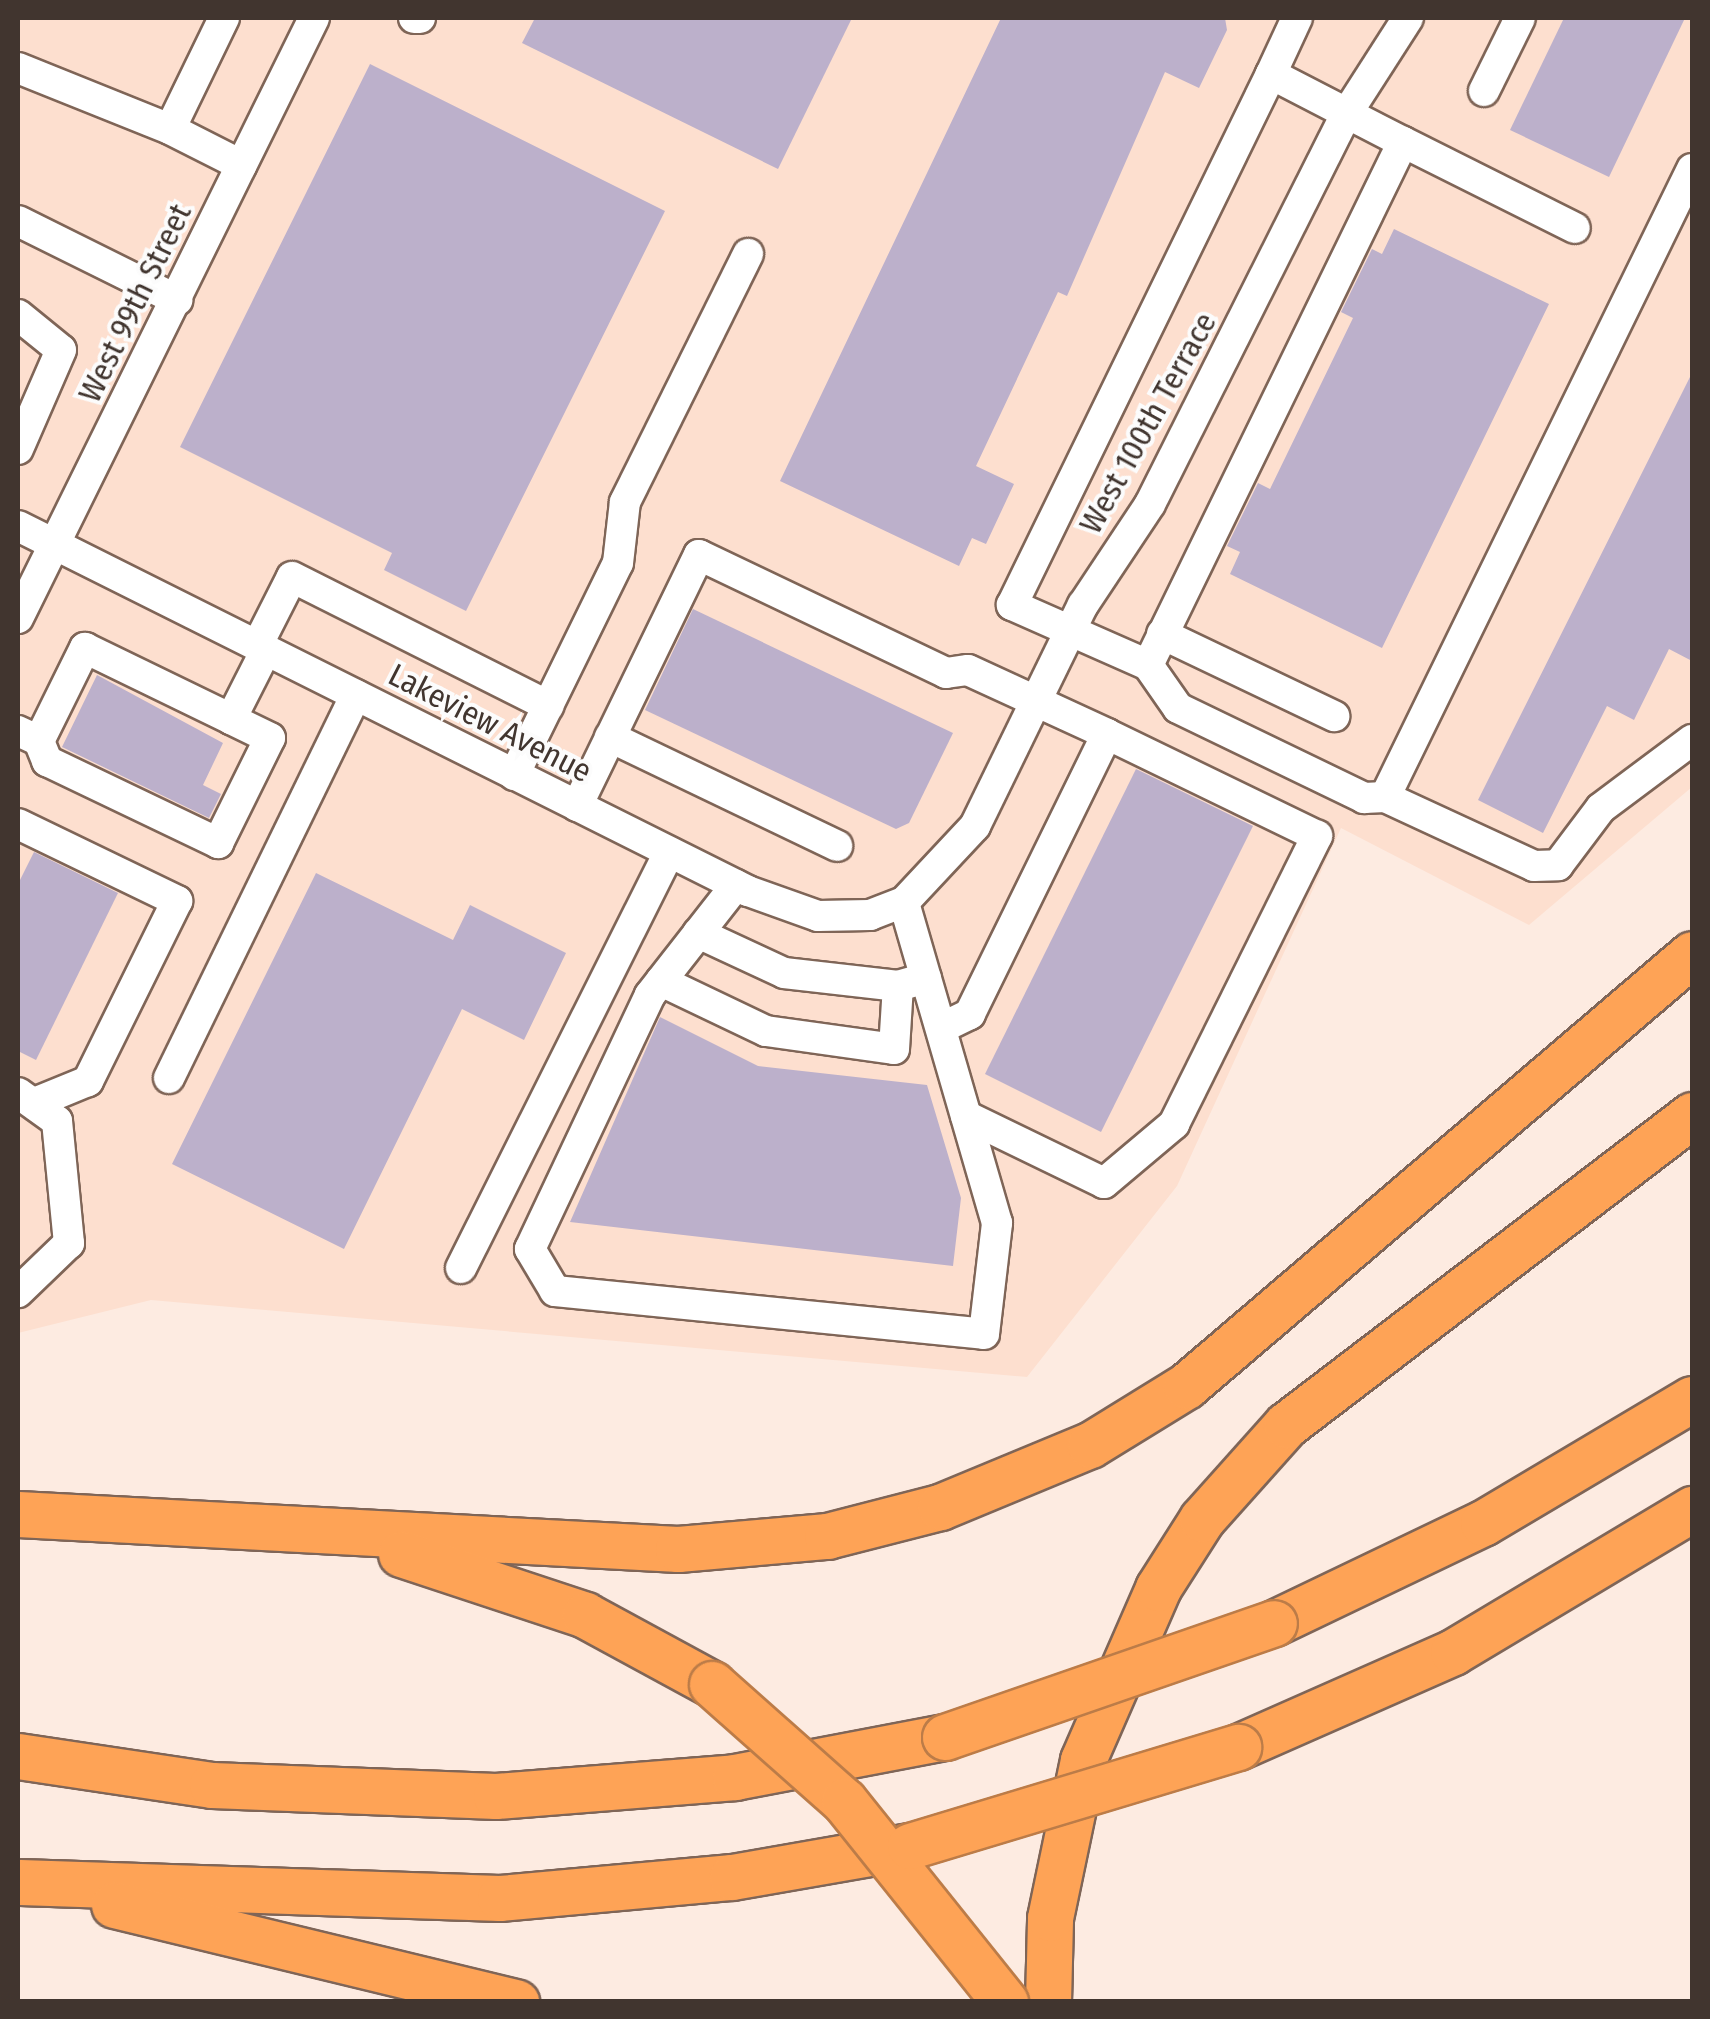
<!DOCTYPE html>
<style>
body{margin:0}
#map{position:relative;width:1710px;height:2019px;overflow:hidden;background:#fdebe1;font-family:"Fira Sans Condensed",sans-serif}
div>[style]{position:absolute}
.built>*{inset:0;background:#fddfcf}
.building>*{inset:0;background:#bcb0cb}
.roads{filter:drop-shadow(2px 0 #7f6557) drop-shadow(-2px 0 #7f6557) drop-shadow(0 2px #7f6557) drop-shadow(0 -2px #7f6557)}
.minor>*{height:30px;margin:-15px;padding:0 15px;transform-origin:15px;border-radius:15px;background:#fff}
.highway>*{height:45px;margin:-22.5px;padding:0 22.5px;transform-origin:22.5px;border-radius:22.5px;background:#fea356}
.bridges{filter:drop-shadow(2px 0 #bc7c48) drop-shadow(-2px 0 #bc7c48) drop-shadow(0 2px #bc7c48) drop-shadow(0 -2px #bc7c48)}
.highway-bridge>*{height:45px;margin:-22.5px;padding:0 22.5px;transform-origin:22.5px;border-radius:22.5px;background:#fea356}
span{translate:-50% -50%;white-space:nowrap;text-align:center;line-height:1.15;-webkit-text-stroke:8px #fcfcfc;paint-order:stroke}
.street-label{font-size:32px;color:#41352f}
.frame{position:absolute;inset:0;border:20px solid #41352f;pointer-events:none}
</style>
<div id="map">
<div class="built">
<i style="clip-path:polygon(18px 18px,1692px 18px,1692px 787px,1529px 925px,1341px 828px,1177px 1186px,1027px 1377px,151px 1300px,18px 1333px)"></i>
</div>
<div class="building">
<i style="clip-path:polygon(535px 18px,852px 18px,778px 169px,522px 43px)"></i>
<i style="clip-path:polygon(1001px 18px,1225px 18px,1227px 30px,1199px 88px,1165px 72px,1067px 296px,1058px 292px,976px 466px,1014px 484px,986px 544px,972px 538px,959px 566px,780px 481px)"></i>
<i style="clip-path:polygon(1564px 18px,1685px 18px,1609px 177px,1510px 130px)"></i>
<i style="clip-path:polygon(370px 64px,665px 211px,466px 611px,384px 570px,392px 553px,180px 447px)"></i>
<i style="clip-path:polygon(1394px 229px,1549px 304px,1382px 648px,1230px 574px,1240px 552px,1227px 546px,1258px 483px,1270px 489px,1353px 318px,1341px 312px,1372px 249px,1382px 254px)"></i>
<i style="clip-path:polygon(1692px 373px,1692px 661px,1669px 649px,1634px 720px,1607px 706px,1543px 833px,1478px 800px)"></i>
<i style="clip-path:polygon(693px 609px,953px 733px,909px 823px,896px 829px,645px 710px)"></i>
<i style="clip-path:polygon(97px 675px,223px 743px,203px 785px,221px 794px,209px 818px,62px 747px)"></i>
<i style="clip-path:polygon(1136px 769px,1253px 826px,1101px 1132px,985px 1074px)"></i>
<i style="clip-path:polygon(34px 852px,118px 893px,36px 1060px,18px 1051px,18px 884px)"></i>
<i style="clip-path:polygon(316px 873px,453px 940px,470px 905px,566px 953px,524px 1040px,462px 1009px,344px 1249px,172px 1164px)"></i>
<i style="clip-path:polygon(660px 1017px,758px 1066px,927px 1085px,961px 1198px,953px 1266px,570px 1222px)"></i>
</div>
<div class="roads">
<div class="minor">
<i style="left:224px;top:18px;width:123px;rotate:115.9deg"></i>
<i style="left:170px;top:129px;width:80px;rotate:26.9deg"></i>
<i style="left:414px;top:18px;width:6px"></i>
<i style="left:18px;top:68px;width:164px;rotate:21.9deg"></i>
<i style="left:1271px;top:74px;width:148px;rotate:27.3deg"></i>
<i style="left:1403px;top:142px;width:582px;rotate:115.99deg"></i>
<i style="left:1148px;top:665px;width:149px;rotate:-156.2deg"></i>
<i style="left:1012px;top:605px;width:591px;rotate:-64deg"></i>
<i style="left:1271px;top:74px;width:62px;rotate:-65.1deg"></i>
<i style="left:1484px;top:91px;width:81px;rotate:-63.7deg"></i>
<i style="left:1403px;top:142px;width:192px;rotate:26.6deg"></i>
<i style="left:18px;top:221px;width:178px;rotate:26.4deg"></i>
<i style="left:18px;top:315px;width:55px;rotate:39.1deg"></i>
<i style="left:61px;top:350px;width:108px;rotate:113.5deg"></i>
<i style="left:18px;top:526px;width:816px;rotate:26.57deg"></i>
<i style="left:748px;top:891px;width:74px;rotate:19.7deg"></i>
<i style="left:818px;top:916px;width:52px;rotate:-1.1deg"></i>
<i style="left:870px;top:915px;width:36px;rotate:-21deg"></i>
<i style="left:904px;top:902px;width:104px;rotate:-46.9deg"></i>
<i style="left:975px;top:826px;width:246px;rotate:-64deg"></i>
<i style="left:1083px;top:605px;width:121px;rotate:-56.4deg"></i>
<i style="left:1150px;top:504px;width:438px;rotate:-63.3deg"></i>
<i style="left:1347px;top:113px;width:113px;rotate:-57.3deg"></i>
<i style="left:18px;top:618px;width:669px;rotate:-63.74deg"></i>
<i style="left:1162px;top:634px;width:191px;rotate:25.5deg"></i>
<i style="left:257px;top:646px;width:77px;rotate:-63.1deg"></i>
<i style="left:292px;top:577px;width:287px;rotate:26.7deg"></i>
<i style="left:1148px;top:665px;width:52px;rotate:55.1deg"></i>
<i style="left:1178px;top:708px;width:207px;rotate:25.8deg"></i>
<i style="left:1364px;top:798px;width:21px;rotate:-3deg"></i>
<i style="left:1385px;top:797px;width:699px;rotate:-63.95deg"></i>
<i style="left:18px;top:731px;width:23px;rotate:25deg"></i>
<i style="left:39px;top:741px;width:104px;rotate:-63.7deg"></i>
<i style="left:85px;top:648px;width:162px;rotate:25.9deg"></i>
<i style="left:231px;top:719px;width:77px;rotate:-63.1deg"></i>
<i style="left:610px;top:737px;width:252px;rotate:25.6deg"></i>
<i style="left:39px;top:741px;width:22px;rotate:68deg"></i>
<i style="left:47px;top:761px;width:190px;rotate:25.6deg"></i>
<i style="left:218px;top:843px;width:117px;rotate:-63.7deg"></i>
<i style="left:270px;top:738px;width:43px;rotate:-154deg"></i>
<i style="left:514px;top:775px;width:236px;rotate:-63.9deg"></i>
<i style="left:618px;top:563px;width:61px;rotate:-83.5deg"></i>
<i style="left:625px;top:502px;width:277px;rotate:-63.6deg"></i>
<i style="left:1385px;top:797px;width:164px;rotate:24.8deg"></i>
<i style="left:1534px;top:866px;width:24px;rotate:-2deg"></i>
<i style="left:1558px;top:865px;width:71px;rotate:-53deg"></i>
<i style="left:1601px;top:808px;width:114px;rotate:-36.8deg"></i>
<i style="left:577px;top:806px;width:279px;rotate:-64.1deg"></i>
<i style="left:699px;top:555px;width:274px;rotate:25.5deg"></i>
<i style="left:946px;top:673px;width:22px;rotate:-8deg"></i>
<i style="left:968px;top:670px;width:153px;rotate:24.7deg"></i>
<i style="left:1107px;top:734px;width:312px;rotate:116.1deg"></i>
<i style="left:970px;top:1014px;width:32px;rotate:154deg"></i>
<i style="left:18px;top:824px;width:177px;rotate:25.8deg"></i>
<i style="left:177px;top:901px;width:201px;rotate:116.3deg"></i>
<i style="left:88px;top:1081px;width:55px;rotate:157.6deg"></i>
<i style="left:736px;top:885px;width:140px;rotate:128deg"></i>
<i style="left:650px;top:995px;width:281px;rotate:115.3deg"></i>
<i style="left:530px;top:1249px;width:49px;rotate:59.2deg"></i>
<i style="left:555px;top:1291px;width:431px;rotate:5.7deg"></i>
<i style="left:984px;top:1334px;width:112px;rotate:-83.3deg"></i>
<i style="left:997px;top:1223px;width:334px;rotate:-106.2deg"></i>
<i style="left:698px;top:933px;width:95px;rotate:24.9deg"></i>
<i style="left:784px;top:973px;width:115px;rotate:6.5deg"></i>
<i style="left:661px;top:981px;width:116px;rotate:25.5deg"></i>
<i style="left:766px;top:1031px;width:129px;rotate:8deg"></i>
<i style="left:894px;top:1049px;width:63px;rotate:-86.4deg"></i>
<i style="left:898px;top:986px;width:29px;rotate:-16deg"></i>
<i style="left:169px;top:1078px;width:426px;rotate:-64deg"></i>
<i style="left:18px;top:1093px;width:48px;rotate:35.7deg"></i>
<i style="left:57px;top:1121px;width:123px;rotate:84.4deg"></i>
<i style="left:69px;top:1243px;width:71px;rotate:136.1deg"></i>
<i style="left:966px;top:1116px;width:153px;rotate:25.9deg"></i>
<i style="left:1104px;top:1183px;width:92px;rotate:-40.1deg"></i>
<i style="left:1174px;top:1124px;width:322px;rotate:-63.6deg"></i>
<i style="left:1317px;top:836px;width:233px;rotate:-154.1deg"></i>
<i style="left:461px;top:1268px;width:465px;rotate:-63.4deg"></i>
</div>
<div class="highway">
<i style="left:18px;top:1514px;width:661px;rotate:3.04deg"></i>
<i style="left:678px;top:1549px;width:150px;rotate:-5deg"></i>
<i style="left:827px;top:1536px;width:117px;rotate:-14.4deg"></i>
<i style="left:940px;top:1507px;width:162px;rotate:-22.5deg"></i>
<i style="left:1090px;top:1445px;width:113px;rotate:-31.6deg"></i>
<i style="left:1186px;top:1386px;width:665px;rotate:-40.49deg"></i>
<i style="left:401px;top:1554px;width:194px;rotate:18.3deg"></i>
<i style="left:585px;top:1615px;width:145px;rotate:28.5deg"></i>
<i style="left:1274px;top:1623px;width:232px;rotate:-25.6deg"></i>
<i style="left:1483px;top:1523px;width:243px;rotate:-30.7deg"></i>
<i style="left:1238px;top:1747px;width:235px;rotate:-23.8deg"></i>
<i style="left:1453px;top:1652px;width:279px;rotate:-30.9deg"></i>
<i style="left:18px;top:1756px;width:196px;rotate:8.5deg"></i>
<i style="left:212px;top:1785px;width:284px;rotate:2.2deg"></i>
<i style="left:496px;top:1796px;width:240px;rotate:-4.5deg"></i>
<i style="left:735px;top:1777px;width:214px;rotate:-10.8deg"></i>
<i style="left:20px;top:1882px;width:480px;rotate:1.9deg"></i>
<i style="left:500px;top:1898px;width:233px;rotate:-5.2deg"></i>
<i style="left:732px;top:1877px;width:181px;rotate:-9.9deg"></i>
<i style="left:114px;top:1905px;width:414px;rotate:13.6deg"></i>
<i style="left:1048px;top:2002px;width:84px;rotate:-88.6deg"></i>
<i style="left:1050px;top:1918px;width:161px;rotate:-78.2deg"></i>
<i style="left:1083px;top:1760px;width:188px;rotate:-66.4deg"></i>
<i style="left:1158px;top:1588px;width:82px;rotate:-57.5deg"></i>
<i style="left:1202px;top:1519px;width:126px;rotate:-48.2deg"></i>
<i style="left:1286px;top:1425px;width:511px;rotate:-37.36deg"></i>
</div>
</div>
<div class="bridges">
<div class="highway-bridge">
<i style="left:712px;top:1684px;width:176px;rotate:41.6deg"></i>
<i style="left:844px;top:1801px;width:258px;rotate:51.3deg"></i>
<i style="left:945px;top:1737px;width:348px;rotate:-19.1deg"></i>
<i style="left:910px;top:1846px;width:343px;rotate:-16.8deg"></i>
</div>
</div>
<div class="street-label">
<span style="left:135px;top:303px;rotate:-64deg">West 99th Street</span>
<span style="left:1148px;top:423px;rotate:-61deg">West 100th Terrace</span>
<span style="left:490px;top:723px;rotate:27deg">Lakeview Avenue</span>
</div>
<div class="frame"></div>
</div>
